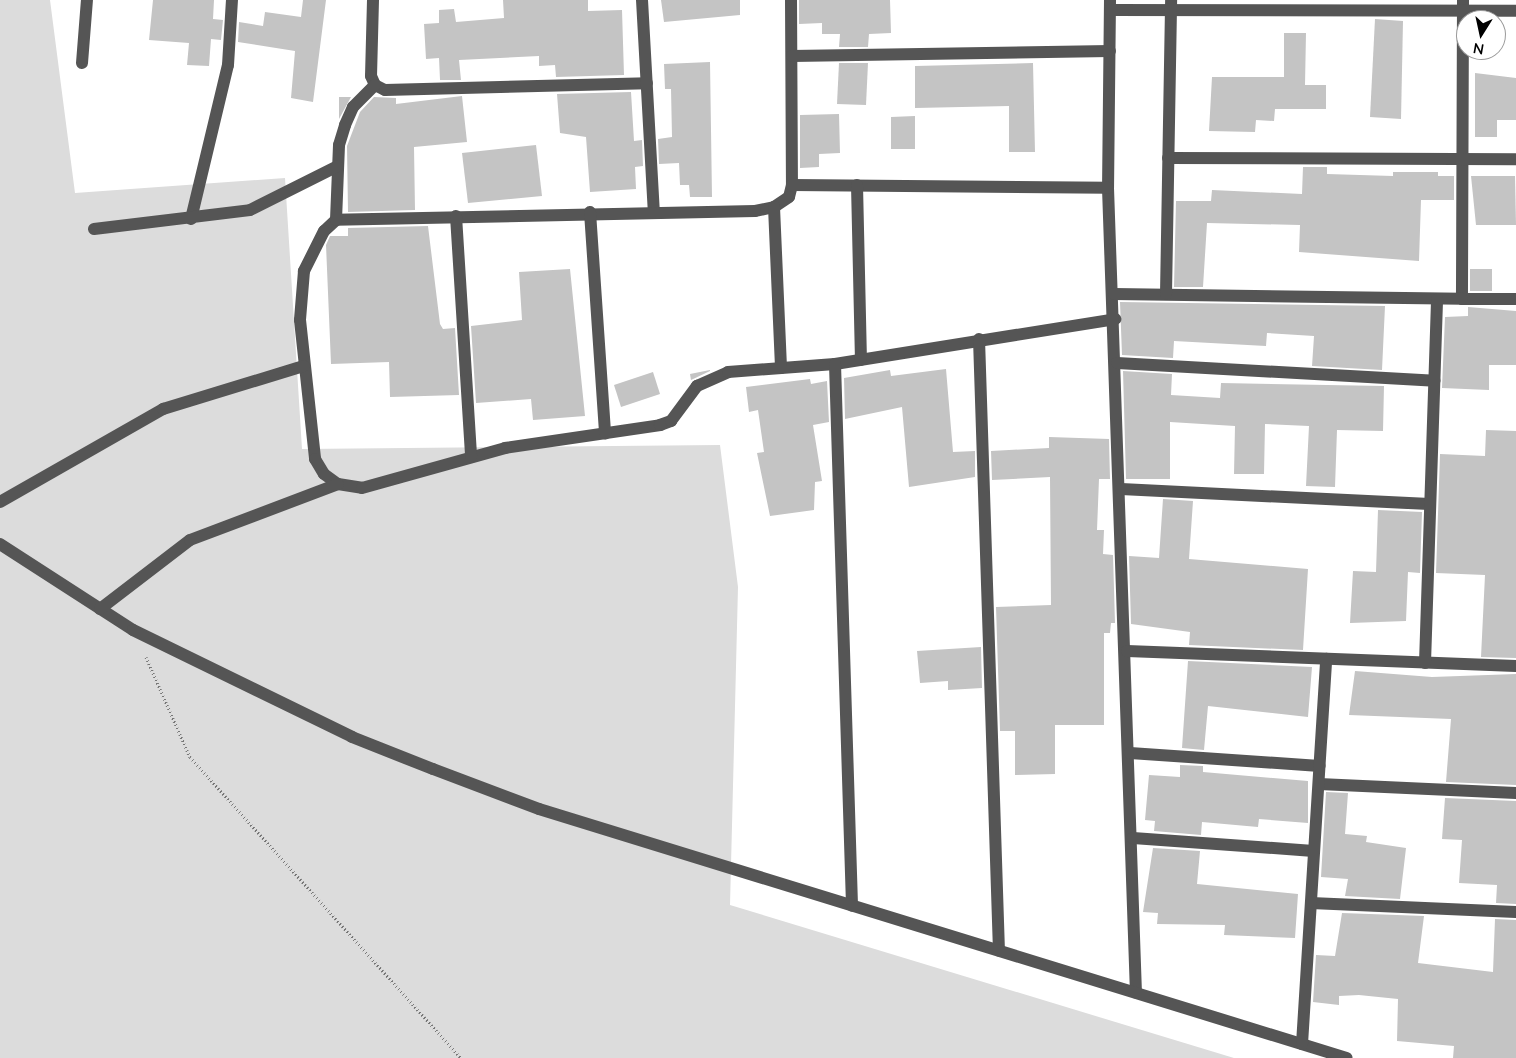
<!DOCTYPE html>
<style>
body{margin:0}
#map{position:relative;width:1516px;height:1058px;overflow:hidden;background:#fff;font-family:Lato,sans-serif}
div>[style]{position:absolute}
.green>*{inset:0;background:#dcdcdc}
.building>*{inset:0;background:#c4c4c4}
.path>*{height:3px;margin-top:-1.5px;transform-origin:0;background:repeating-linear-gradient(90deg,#777 0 1px,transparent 0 3.5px)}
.minor>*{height:12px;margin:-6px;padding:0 6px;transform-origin:6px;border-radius:6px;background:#555}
span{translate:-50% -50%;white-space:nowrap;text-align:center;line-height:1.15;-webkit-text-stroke:4px #fff;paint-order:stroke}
.north{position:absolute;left:1456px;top:10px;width:50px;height:50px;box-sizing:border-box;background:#fff;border:1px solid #999;border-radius:50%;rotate:190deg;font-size:14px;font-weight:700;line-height:20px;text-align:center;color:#000}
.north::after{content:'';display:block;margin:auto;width:18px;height:22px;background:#000;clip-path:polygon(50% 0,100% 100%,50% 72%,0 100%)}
</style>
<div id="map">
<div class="green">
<i style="clip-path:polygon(0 0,50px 0,75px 193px,285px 178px,302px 449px,720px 445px,738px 587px,730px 905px,1234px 1058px,0 1058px)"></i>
</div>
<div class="building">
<i style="clip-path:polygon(153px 0,214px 0,213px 19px,223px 20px,221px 40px,211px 39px,209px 66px,187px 65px,189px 43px,149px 40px)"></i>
<i style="clip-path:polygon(303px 0,326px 0,313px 102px,291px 98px,295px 51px,238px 42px,239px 22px,263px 26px,265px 12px,301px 17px)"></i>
<i style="clip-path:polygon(503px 0,588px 0,588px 11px,622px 10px,624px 75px,556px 77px,555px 65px,539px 66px,539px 56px,459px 60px,461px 80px,440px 80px,439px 58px,426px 59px,424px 24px,439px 23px,439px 10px,454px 9px,456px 22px,504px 18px)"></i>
<i style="clip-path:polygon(661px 0,740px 0,740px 15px,664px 22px)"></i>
<i style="clip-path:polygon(799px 0,890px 0,891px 33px,869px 34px,868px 47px,839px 47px,840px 34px,822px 34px,822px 23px,799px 24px)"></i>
<i style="clip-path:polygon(1375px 19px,1403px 21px,1401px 119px,1370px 117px)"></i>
<i style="clip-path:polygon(1284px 33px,1306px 33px,1305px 85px,1326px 85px,1326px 109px,1275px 109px,1274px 121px,1256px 120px,1255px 132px,1209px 131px,1212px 77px,1284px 77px)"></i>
<i style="clip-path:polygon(710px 62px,712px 197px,690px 197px,689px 185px,680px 185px,679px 163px,659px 164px,658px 139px,672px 137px,671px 89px,665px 89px,664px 64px)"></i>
<i style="clip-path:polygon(839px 63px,868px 63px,866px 105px,837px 104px)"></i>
<i style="clip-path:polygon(1033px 63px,1035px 152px,1009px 152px,1009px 106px,915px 108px,915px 66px)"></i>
<i style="clip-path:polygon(1475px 73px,1516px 78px,1516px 120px,1497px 120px,1497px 137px,1475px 137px)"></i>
<i style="clip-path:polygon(631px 92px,634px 141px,642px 140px,643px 166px,635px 167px,636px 189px,590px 192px,586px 137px,560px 133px,557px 94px)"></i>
<i style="clip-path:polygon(462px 96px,467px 142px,414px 147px,415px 210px,348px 212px,347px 146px,360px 112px,374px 97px,396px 98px,396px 104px)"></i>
<i style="clip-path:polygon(339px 97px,351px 97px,339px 119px)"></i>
<i style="clip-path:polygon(839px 114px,840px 153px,819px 154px,819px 167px,800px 168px,800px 115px)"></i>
<i style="clip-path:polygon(915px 116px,915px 149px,891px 149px,891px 117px)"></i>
<i style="clip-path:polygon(536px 145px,542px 196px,468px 203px,462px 153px)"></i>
<i style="clip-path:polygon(1303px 167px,1327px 167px,1327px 174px,1393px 176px,1393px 172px,1438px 172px,1438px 176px,1454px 176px,1454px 200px,1421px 200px,1419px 261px,1299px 252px,1300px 225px,1207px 223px,1203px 287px,1174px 287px,1176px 201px,1211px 201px,1212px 190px,1302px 194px)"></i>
<i style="clip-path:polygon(1471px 176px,1515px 176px,1516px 225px,1476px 225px)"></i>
<i style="clip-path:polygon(428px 226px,440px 324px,443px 329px,455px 328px,459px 395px,390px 397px,389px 362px,331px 364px,326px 245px,330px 236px,348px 236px,348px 228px)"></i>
<i style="clip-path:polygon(570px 269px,585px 416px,533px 420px,531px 399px,476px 403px,471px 326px,522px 320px,519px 272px)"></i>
<i style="clip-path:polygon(1470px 269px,1492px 269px,1492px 291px,1470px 291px)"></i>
<i style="clip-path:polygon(1120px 302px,1385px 306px,1382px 370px,1312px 366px,1314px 336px,1267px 333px,1266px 346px,1174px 341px,1173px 358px,1122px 355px)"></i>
<i style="clip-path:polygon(1468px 307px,1516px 311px,1516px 365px,1489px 365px,1489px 390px,1442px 388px,1445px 317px,1468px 316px)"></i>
<i style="clip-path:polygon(946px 369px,953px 452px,975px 451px,975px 477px,909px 487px,902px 407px,845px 419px,844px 378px,890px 370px,891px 376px)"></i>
<i style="clip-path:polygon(710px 370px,710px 371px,691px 380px,690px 374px)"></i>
<i style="clip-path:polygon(1123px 371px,1172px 374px,1171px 395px,1220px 398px,1221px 383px,1384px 386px,1383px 431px,1337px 430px,1335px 487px,1306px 486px,1309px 426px,1265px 424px,1264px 474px,1234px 474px,1235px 426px,1170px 422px,1170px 479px,1126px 479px)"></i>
<i style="clip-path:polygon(653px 372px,660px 394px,621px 407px,614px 385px)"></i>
<i style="clip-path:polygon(810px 379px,811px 384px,827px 381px,829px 422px,813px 425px,822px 481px,815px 482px,814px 510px,770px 516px,757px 453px,764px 452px,758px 410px,749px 412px,746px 387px)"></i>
<i style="clip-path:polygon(1486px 430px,1516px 431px,1516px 658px,1481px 657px,1485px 575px,1436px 573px,1440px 454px,1485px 456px)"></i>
<i style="clip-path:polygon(1049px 437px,1109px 439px,1110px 479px,1099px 479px,1097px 530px,1104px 530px,1103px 554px,1113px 555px,1115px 623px,1111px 623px,1110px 633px,1104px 633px,1104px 725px,1055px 725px,1055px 774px,1015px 775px,1015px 731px,1000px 731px,996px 607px,1051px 605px,1050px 477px,992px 480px,991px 451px,1049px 448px)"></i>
<i style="clip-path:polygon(1163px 499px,1193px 501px,1189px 559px,1308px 569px,1303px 650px,1189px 645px,1190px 632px,1131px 624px,1129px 556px,1159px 558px)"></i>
<i style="clip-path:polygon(1378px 510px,1422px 512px,1420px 573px,1408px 572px,1406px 621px,1350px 623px,1353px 571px,1376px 572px)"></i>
<i style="clip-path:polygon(981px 647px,982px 688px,948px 690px,948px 681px,920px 683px,917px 651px)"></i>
<i style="clip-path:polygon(1188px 661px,1312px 667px,1308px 717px,1208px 706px,1204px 750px,1182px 748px)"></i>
<i style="clip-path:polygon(1355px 671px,1432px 677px,1516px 674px,1516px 785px,1446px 782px,1451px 719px,1349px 715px)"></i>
<i style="clip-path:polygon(1180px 765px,1203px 766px,1203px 772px,1308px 781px,1308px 823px,1259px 819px,1258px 827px,1202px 822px,1201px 835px,1154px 831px,1155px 821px,1145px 820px,1149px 775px,1180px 777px)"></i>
<i style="clip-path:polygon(1326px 792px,1348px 793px,1345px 834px,1367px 836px,1366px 842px,1406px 848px,1400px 899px,1345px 896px,1348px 879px,1321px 877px)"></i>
<i style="clip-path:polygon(1445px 798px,1516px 801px,1516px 904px,1496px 903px,1497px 885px,1459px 883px,1462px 840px,1442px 839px)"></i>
<i style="clip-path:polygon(1153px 848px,1200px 851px,1197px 884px,1298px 894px,1295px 938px,1224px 935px,1225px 925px,1157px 924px,1158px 913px,1143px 912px)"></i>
<i style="clip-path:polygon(1342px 913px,1424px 916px,1418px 963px,1493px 972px,1495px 919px,1516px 920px,1516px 1058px,1453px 1058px,1454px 1046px,1397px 1041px,1398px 999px,1359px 995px,1339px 996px,1339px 1005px,1313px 1002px,1316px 955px,1335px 956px)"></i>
</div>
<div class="path">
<i style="left:146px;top:657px;width:109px;rotate:66.3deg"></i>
<i style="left:190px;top:757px;width:405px;rotate:48deg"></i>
</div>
<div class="minor">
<i style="left:373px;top:0;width:76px;rotate:91.5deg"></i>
<i style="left:371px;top:76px;width:10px;rotate:66deg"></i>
<i style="left:375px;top:85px;width:11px;rotate:27deg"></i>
<i style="left:385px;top:90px;width:262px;rotate:-1.5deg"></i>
<i style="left:642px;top:0;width:212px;rotate:86.8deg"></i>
<i style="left:791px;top:0;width:185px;rotate:89.7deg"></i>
<i style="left:792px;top:185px;width:12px;rotate:104deg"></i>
<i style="left:789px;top:197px;width:18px;rotate:146deg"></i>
<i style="left:774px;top:207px;width:19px;rotate:168deg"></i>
<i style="left:755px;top:211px;width:419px;rotate:178.8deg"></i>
<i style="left:336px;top:220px;width:16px;rotate:137deg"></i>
<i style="left:324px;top:231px;width:45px;rotate:116.6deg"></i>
<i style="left:304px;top:271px;width:49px;rotate:94.7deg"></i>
<i style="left:300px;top:320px;width:140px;rotate:83.8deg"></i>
<i style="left:315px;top:459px;width:17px;rotate:59deg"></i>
<i style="left:324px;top:474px;width:17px;rotate:36deg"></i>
<i style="left:338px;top:484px;width:24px;rotate:9deg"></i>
<i style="left:362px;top:488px;width:148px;rotate:-15.6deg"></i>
<i style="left:505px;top:448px;width:157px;rotate:-8.4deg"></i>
<i style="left:660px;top:425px;width:12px;rotate:-20deg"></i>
<i style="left:671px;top:421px;width:44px;rotate:-53.4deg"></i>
<i style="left:697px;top:386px;width:34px;rotate:-24deg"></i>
<i style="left:728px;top:372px;width:107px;rotate:-4.3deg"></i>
<i style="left:835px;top:364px;width:284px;rotate:-9.1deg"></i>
<i style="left:1110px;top:0;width:188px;rotate:90.6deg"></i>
<i style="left:1108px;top:188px;width:805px;rotate:88.01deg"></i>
<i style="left:1463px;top:0;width:299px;rotate:90.2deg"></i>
<i style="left:1462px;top:299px;width:54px"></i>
<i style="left:1110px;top:10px;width:406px;rotate:0.1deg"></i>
<i style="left:792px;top:56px;width:318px;rotate:-0.9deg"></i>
<i style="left:82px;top:63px;width:63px;rotate:-85.5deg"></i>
<i style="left:1168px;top:158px;width:348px;rotate:0.2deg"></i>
<i style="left:792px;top:185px;width:316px;rotate:0.5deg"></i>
<i style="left:857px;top:185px;width:175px;rotate:88.7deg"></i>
<i style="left:774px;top:207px;width:161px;rotate:87.5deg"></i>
<i style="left:590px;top:212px;width:222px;rotate:86.1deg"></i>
<i style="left:456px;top:216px;width:241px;rotate:86.4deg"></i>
<i style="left:191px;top:219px;width:158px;rotate:-76.5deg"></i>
<i style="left:228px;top:65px;width:65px;rotate:-86.5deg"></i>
<i style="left:336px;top:220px;width:75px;rotate:-87.7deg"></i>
<i style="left:339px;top:145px;width:21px;rotate:-73deg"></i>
<i style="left:345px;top:125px;width:20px;rotate:-66deg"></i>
<i style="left:353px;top:107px;width:31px;rotate:-45deg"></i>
<i style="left:94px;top:229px;width:157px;rotate:-6.9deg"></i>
<i style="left:250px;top:210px;width:98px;rotate:-26.6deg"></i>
<i style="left:1114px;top:294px;width:348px;rotate:0.8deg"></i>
<i style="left:1166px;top:294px;width:294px;rotate:-89deg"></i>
<i style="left:979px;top:339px;width:612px;rotate:88.13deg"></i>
<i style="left:1117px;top:363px;width:318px;rotate:3.2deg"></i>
<i style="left:835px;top:364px;width:542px;rotate:88.2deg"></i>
<i style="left:1121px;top:489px;width:309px;rotate:2.8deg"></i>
<i style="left:0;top:502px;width:188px;rotate:-29.7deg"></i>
<i style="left:163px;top:409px;width:147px;rotate:-17deg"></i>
<i style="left:0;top:544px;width:158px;rotate:32.9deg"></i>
<i style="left:133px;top:630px;width:244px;rotate:26deg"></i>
<i style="left:352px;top:737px;width:87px;rotate:21.6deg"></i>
<i style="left:433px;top:769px;width:113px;rotate:20.7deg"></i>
<i style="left:539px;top:809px;width:845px;rotate:17.13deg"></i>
<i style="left:100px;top:609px;width:113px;rotate:-37.5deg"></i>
<i style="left:190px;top:540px;width:158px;rotate:-20.7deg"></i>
<i style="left:1127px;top:651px;width:389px;rotate:2.2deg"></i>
<i style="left:1425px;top:663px;width:364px;rotate:-88.1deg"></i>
<i style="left:1130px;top:753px;width:190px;rotate:3.9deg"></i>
<i style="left:1319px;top:784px;width:197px;rotate:2.6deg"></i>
<i style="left:1133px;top:838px;width:181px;rotate:4.1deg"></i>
<i style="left:1311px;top:903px;width:205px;rotate:2.5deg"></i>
<i style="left:1302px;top:1044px;width:386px;rotate:-86.4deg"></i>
</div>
<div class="north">N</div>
</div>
